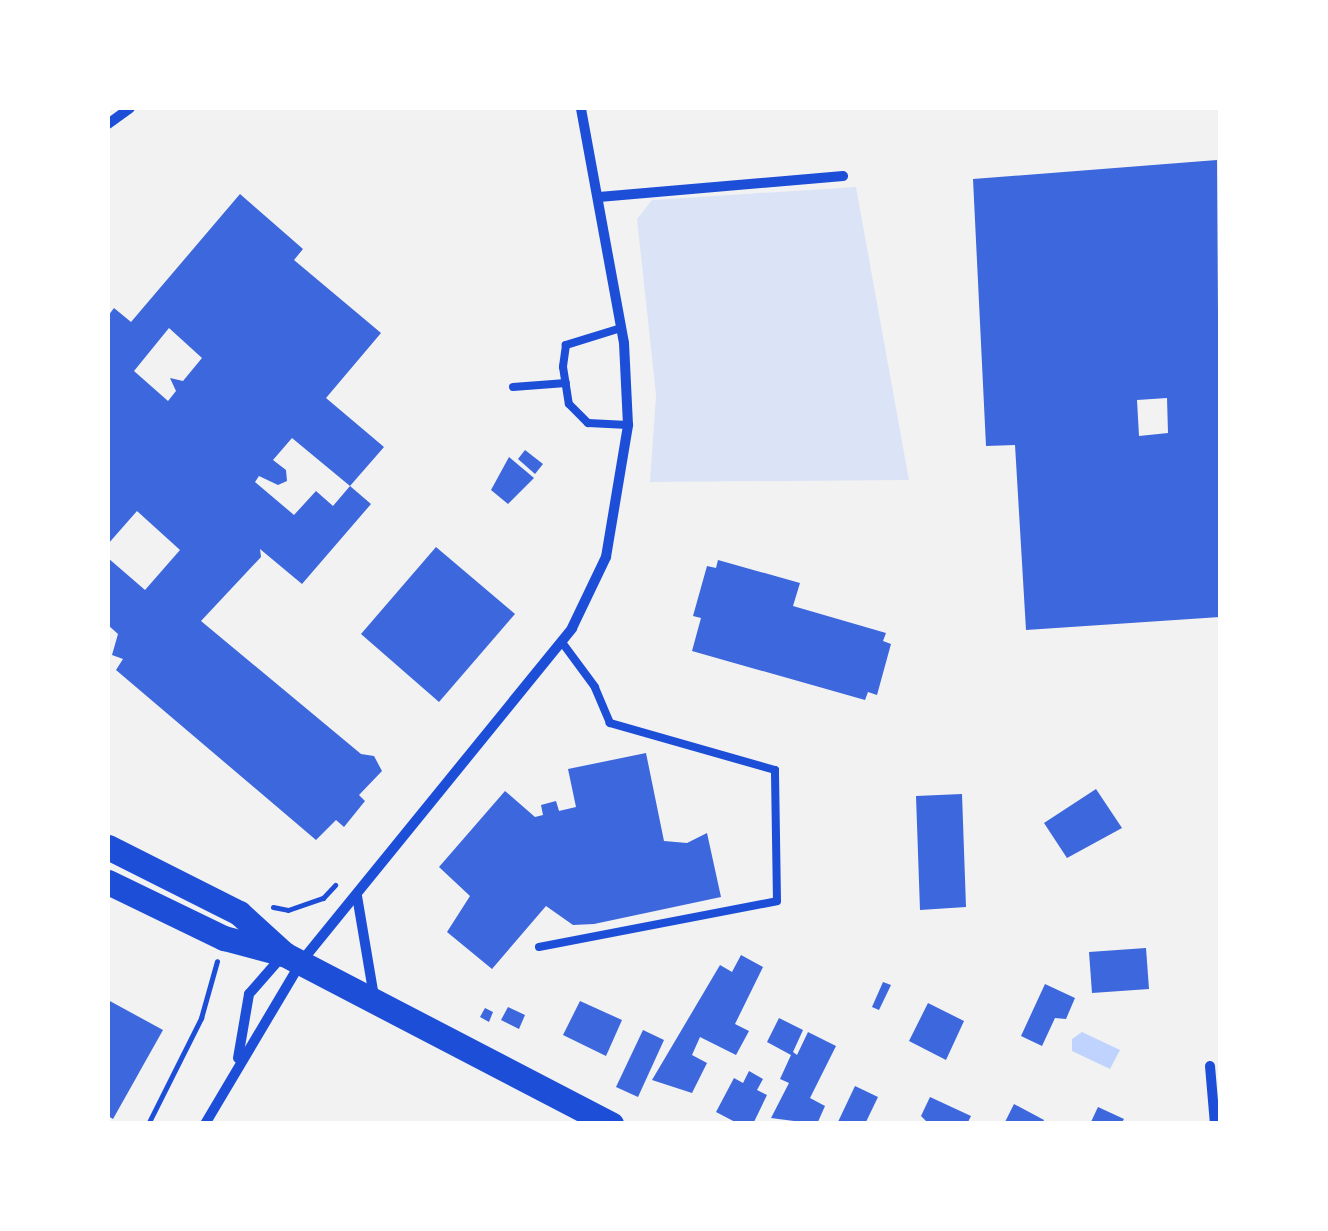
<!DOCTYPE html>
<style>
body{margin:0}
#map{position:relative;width:1328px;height:1231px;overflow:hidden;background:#f2f2f2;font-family:"Asap Condensed",sans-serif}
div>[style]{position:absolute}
.green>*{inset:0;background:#dbe4f7}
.water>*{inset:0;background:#bfd3fe}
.building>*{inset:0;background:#3d67dc}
.path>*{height:5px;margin:-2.5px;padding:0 2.5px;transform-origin:2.5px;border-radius:2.5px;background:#1d4ed8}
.service>*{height:8px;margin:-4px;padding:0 4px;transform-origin:4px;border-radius:4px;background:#1d4ed8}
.minor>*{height:10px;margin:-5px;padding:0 5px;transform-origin:5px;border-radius:5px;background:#1d4ed8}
.primary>*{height:25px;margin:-12.5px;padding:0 12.5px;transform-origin:12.5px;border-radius:12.5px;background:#1d4ed8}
span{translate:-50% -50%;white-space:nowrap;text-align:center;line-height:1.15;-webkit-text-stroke:10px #fff;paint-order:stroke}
.frame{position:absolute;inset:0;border:110px solid #fff;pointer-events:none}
</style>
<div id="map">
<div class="green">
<i style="clip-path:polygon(856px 187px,909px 480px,650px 482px,656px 395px,637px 219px,652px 200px)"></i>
</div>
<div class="water">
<i style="clip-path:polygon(1082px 1032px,1120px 1050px,1110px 1069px,1072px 1051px,1072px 1039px)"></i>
</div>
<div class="building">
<i style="clip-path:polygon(evenodd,1217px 160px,1220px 617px,1026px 630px,1015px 445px,986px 446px,973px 179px,1217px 160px,1167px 398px,1168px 433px,1139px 436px,1137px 400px,1167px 398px)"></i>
<i style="clip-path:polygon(evenodd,240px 194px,303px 249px,294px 260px,381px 333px,326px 398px,384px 447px,350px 486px,371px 504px,302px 584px,260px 549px,261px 557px,201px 621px,361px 754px,374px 756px,382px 771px,359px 795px,365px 801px,344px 827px,336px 820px,316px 840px,116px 670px,123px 659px,112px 655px,118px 634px,108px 625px,108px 558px,145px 590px,180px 550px,137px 511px,108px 544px,108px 316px,114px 308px,131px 322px,240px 194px,169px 328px,202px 358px,183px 381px,170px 378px,176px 391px,168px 401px,134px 371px,169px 328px,240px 194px,292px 438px,350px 486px,333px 506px,316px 491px,294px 515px,255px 482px,259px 476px,278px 485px,287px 481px,286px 470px,273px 460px,292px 438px)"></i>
<i style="clip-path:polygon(525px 450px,543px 464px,535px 474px,518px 459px)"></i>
<i style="clip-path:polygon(509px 457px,534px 478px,508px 504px,491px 490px)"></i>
<i style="clip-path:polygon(436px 547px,515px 614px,439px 702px,361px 634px)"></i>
<i style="clip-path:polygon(718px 560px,800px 583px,793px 606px,886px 633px,883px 641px,891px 644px,877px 695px,868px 692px,865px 700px,692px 651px,701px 618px,693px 616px,707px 566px,716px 568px)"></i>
<i style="clip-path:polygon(646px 753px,664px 841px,687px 843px,707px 833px,721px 897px,594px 924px,573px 925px,546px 906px,492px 969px,447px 932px,470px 896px,439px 867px,505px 791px,535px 817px,543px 815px,541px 805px,556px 801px,559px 811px,576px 807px,568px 769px)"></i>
<i style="clip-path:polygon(1096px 789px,1122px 828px,1067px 858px,1044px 823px)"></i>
<i style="clip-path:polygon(962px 794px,966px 907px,920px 910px,916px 796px)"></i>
<i style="clip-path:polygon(1146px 948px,1149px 989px,1092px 993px,1089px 952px)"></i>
<i style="clip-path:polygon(741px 955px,763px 967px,735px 1024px,749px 1031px,736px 1055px,700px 1037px,692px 1055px,707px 1063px,692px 1093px,652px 1080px,720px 965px,732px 972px)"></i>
<i style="clip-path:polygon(883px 982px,891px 985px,879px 1010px,872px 1007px)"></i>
<i style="clip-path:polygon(1045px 984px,1075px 998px,1066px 1019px,1055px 1018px,1042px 1046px,1021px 1036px)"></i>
<i style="clip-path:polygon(108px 1000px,163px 1030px,113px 1119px,108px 1116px)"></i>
<i style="clip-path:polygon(580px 1001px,622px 1020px,606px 1056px,563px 1035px)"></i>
<i style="clip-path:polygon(928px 1003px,964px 1021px,946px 1060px,909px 1041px)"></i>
<i style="clip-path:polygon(508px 1007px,525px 1015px,519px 1029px,501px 1020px)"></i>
<i style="clip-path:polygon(485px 1008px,493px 1012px,489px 1022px,480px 1017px)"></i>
<i style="clip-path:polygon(779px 1018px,803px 1030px,793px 1052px,797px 1055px,808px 1032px,836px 1046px,810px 1098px,825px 1106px,817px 1124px,771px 1118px,789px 1083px,780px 1079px,791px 1055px,767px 1042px)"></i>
<i style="clip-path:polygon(643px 1030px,664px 1040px,638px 1097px,616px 1087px)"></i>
<i style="clip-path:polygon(749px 1071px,763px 1079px,757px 1090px,767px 1095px,753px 1124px,739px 1124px,716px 1112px,734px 1078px,743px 1083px)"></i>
<i style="clip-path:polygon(855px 1086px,878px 1097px,865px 1124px,837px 1124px)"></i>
<i style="clip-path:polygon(930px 1097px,971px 1116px,967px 1124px,929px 1124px,921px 1116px)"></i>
<i style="clip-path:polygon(1014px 1104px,1044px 1120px,1042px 1124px,1004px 1124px)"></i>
<i style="clip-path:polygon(1098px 1107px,1124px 1119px,1121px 1124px,1090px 1124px)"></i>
</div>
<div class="path">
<i style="left:273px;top:907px;width:15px;rotate:11deg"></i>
<i style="left:288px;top:910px;width:37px;rotate:-19deg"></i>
<i style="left:323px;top:898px;width:18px;rotate:-47deg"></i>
<i style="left:148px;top:1124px;width:119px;rotate:-63.4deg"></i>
<i style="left:201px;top:1018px;width:59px;rotate:-74.3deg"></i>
</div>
<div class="service">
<i style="left:621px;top:328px;width:58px;rotate:162.8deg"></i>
<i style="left:566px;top:345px;width:22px;rotate:98deg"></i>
<i style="left:563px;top:367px;width:37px;rotate:81deg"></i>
<i style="left:569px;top:404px;width:27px;rotate:45deg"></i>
<i style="left:588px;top:423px;width:40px;rotate:2.9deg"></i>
<i style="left:513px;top:387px;width:53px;rotate:-4.3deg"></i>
<i style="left:539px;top:947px;width:242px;rotate:-10.9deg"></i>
<i style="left:777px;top:901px;width:131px;rotate:-90.9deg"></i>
<i style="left:775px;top:770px;width:172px;rotate:-164.1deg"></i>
<i style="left:610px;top:723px;width:39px;rotate:-113deg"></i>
<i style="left:595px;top:687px;width:57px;rotate:-126.5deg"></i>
</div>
<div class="minor">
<i style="left:108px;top:124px;width:27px;rotate:-36deg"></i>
<i style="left:599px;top:197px;width:245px;rotate:-4.9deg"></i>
<i style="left:357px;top:896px;width:102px;rotate:80.4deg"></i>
<i style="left:238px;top:1058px;width:65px;rotate:-80.2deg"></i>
<i style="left:249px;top:994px;width:53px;rotate:-48.8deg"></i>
<i style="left:1210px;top:1066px;width:58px;rotate:85.1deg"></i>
<i style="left:205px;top:1124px;width:188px;rotate:-59.3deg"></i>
<i style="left:301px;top:962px;width:430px;rotate:-50.9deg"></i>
<i style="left:572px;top:628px;width:79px;rotate:-64.4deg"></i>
<i style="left:606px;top:557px;width:134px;rotate:-80.5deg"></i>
<i style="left:628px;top:425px;width:82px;rotate:-92.8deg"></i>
<i style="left:624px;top:343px;width:239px;rotate:-100.4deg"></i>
</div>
<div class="primary">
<i style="left:108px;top:847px;width:147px;rotate:26.7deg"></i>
<i style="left:239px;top:913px;width:61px;rotate:42.3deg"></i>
<i style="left:108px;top:882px;width:129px;rotate:25.8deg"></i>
<i style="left:224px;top:938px;width:62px;rotate:14.9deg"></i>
<i style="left:284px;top:954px;width:369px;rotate:27.5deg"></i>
</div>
<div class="frame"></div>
</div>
